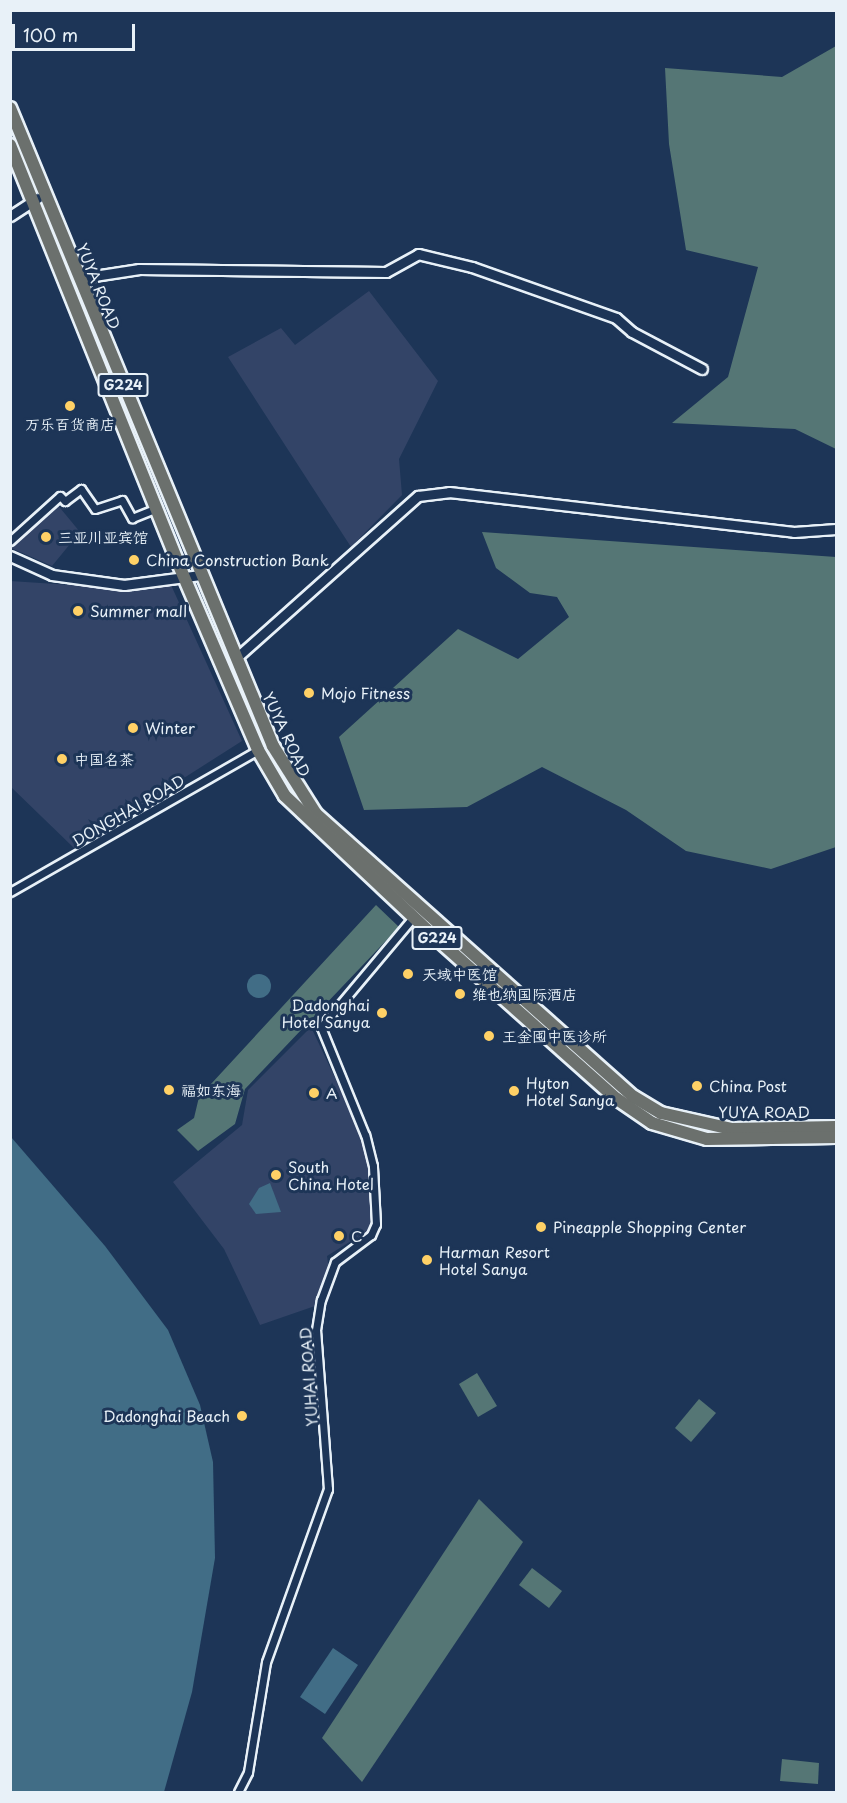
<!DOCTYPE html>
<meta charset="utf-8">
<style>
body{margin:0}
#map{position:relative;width:847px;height:1803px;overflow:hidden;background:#1d3557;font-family:"Playpen Sans","LXGW WenKai TC",sans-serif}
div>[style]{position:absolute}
.built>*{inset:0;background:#334467}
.green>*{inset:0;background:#557675}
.water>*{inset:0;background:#416d86}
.round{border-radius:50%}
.roads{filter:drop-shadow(2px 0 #e8f1f8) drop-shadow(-2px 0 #e8f1f8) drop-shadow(0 2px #e8f1f8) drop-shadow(0 -2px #e8f1f8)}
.street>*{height:7px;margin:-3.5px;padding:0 3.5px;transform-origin:3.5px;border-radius:3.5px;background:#1d3557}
.secondary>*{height:9px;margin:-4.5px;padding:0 4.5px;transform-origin:4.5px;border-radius:4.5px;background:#1d3557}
.highway>*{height:12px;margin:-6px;padding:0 6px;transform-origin:6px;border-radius:6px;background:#6b706d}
.dots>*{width:16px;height:16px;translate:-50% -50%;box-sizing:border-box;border:3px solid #1d3557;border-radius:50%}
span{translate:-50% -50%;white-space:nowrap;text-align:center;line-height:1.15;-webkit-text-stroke:6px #1d3557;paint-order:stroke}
.shield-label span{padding:2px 4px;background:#1d3557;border:2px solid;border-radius:4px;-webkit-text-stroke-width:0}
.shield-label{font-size:14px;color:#e8f1f8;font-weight:700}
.street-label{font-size:15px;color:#e8f1f8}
.poi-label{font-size:15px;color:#e8f1f8}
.left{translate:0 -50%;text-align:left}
.right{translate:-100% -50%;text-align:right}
.frame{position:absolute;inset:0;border:12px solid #e8f1f8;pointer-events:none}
.scale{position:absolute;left:12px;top:24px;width:123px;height:27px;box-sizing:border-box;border:3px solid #e8f1f8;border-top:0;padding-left:8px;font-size:18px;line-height:21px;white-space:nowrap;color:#e8f1f8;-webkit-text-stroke:4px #1d3557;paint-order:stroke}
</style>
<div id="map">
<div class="built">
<i style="clip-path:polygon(369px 291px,438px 381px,399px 459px,402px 495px,351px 547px,228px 357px,281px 328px,295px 345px)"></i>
<i style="clip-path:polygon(56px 503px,80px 532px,52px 566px,11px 548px)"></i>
<i style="clip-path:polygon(10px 581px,148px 590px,171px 585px,242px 741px,74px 848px,11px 787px)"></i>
<i style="clip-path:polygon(311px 1027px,364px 1139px,371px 1168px,372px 1228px,327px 1256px,329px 1270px,315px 1306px,260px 1325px,224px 1249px,173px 1182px,242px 1125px,248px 1090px)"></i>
</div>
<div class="green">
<i style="clip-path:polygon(836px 46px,836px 449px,795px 429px,672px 423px,728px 377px,758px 267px,686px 250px,669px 144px,665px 68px,782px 77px)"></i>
<i style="clip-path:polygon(482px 532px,836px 557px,836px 847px,771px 869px,686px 851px,626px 810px,542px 767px,467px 807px,364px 810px,339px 737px,458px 629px,518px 659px,569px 617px,557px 597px,530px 593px,496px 568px)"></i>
<i style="clip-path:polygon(376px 905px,399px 927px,245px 1089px,235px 1124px,198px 1151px,177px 1130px,194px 1118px,199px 1097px)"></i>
<i style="clip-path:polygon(477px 1373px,497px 1406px,478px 1417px,459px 1384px)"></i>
<i style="clip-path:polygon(699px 1399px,716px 1413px,691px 1442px,675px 1428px)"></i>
<i style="clip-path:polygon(479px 1499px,523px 1542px,362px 1782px,322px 1738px)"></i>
<i style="clip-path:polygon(532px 1568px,562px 1591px,549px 1608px,519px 1585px)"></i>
<i style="clip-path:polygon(782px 1759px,819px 1763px,818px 1784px,780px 1781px)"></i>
</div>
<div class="water">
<i class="round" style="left:247px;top:974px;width:24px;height:24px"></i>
<i style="clip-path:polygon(11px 1137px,105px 1246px,168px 1330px,200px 1405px,213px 1462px,215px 1558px,192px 1692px,164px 1792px,11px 1792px)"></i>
<i style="clip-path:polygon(270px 1183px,281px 1212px,256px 1214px,249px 1204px,259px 1188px)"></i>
<i style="clip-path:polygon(333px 1648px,358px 1665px,325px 1714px,300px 1697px)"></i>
</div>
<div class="roads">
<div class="street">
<i style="left:10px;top:541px;width:67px;rotate:-42deg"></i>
<i style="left:60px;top:496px;width:7px;rotate:45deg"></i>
<i style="left:65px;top:501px;width:20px;rotate:-37deg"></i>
<i style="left:81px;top:489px;width:24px;rotate:55deg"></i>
<i style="left:95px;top:509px;width:28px;rotate:-18deg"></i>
<i style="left:122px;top:500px;width:21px;rotate:61deg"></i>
<i style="left:132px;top:518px;width:27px;rotate:-22deg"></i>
<i style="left:10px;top:892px;width:286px;rotate:-29.8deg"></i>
<i style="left:238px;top:1792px;width:22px;rotate:-63deg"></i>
<i style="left:248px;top:1772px;width:111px;rotate:-80.7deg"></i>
<i style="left:266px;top:1662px;width:184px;rotate:-70.3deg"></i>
<i style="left:328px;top:1489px;width:159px;rotate:-94.3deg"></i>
<i style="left:316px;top:1330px;width:30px;rotate:-81deg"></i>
<i style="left:321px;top:1300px;width:40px;rotate:-69.8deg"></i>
<i style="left:335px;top:1262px;width:45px;rotate:-36.9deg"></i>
<i style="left:371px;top:1235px;width:12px;rotate:-66deg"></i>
<i style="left:376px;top:1224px;width:58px;rotate:-93deg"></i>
<i style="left:373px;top:1166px;width:32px;rotate:-104deg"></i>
<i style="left:365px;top:1135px;width:117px;rotate:-112.2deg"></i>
<i style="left:321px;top:1027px;width:145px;rotate:-50deg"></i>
</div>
<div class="secondary">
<i style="left:10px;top:216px;width:33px;rotate:-33deg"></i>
<i style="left:81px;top:278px;width:59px;rotate:-8.8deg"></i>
<i style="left:139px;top:269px;width:247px;rotate:0.7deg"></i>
<i style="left:386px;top:272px;width:37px;rotate:-29deg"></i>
<i style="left:418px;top:254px;width:56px;rotate:13.5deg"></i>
<i style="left:472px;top:267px;width:153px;rotate:19.5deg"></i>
<i style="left:616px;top:318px;width:21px;rotate:41deg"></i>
<i style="left:632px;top:332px;width:79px;rotate:27.9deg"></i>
<i style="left:10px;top:556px;width:46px;rotate:24.3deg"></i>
<i style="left:52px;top:575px;width:73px;rotate:7.9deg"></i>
<i style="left:124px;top:585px;width:77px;rotate:-7.5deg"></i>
<i style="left:236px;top:658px;width:244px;rotate:-41.7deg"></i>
<i style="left:418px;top:496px;width:31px;rotate:-7deg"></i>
<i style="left:449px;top:492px;width:347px;rotate:6.6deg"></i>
<i style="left:794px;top:532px;width:42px;rotate:-4.1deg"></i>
</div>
<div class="highway">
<i style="left:10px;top:108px;width:690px;rotate:67.6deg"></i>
<i style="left:273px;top:746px;width:80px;rotate:57.7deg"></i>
<i style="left:316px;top:814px;width:426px;rotate:41.7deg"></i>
<i style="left:634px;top:1097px;width:31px;rotate:31deg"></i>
<i style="left:661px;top:1113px;width:73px;rotate:12.7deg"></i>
<i style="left:732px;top:1129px;width:104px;rotate:-1.1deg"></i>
<i style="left:10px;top:145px;width:450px;rotate:68.1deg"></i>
<i style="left:178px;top:563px;width:203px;rotate:66.8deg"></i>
<i style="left:258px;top:750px;width:53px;rotate:59.6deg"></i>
<i style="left:285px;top:796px;width:195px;rotate:43.3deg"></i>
<i style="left:427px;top:930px;width:254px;rotate:41.7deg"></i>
<i style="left:617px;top:1099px;width:42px;rotate:34.4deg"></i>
<i style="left:652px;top:1123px;width:57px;rotate:16.2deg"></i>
<i style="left:707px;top:1139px;width:129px;rotate:-0.9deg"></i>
</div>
</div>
<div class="dots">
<i style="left:70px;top:406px;background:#ffd166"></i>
<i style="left:46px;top:537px;background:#ffd166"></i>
<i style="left:134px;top:560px;background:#ffd166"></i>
<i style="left:78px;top:611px;background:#ffd166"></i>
<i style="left:309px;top:693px;background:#ffd166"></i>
<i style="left:133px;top:728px;background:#ffd166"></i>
<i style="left:62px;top:759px;background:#ffd166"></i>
<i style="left:408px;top:974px;background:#ffd166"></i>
<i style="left:460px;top:994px;background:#ffd166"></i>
<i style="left:382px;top:1013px;background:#ffd166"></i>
<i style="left:489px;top:1036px;background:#ffd166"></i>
<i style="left:697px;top:1086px;background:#ffd166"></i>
<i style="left:169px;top:1090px;background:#ffd166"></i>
<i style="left:514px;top:1091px;background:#ffd166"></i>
<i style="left:314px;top:1093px;background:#ffd166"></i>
<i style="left:276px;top:1175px;background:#ffd166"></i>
<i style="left:541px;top:1227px;background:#ffd166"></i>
<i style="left:339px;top:1236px;background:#ffd166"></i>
<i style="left:427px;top:1260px;background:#ffd166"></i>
<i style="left:242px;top:1416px;background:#ffd166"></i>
</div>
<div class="shield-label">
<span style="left:123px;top:385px">G224</span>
<span style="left:437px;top:938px">G224</span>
</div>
<div class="street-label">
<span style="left:99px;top:286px;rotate:68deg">YUYA ROAD</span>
<span style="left:287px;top:734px;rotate:65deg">YUYA ROAD</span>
<span style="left:128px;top:810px;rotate:-30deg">DONGHAI ROAD</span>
<span style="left:764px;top:1112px">YUYA ROAD</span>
<span style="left:308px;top:1377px;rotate:-94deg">YUHAI ROAD</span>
</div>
<div class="poi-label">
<span style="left:70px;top:424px">万乐百货商店</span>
<span class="left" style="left:58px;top:537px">三亚川亚宾馆</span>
<span class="left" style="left:146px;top:560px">China Construction Bank</span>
<span class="left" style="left:90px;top:611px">Summer mall</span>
<span class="left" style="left:321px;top:693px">Mojo Fitness</span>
<span class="left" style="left:145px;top:728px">Winter</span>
<span class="left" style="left:74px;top:759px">中国名茶</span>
<span class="left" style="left:422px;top:974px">天域中医馆</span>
<span class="left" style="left:472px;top:994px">维也纳国际酒店</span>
<span class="right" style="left:370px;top:1013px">Dadonghai<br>Hotel Sanya</span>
<span class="left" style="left:502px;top:1036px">王金囤中医诊所</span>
<span class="left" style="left:526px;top:1091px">Hyton<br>Hotel Sanya</span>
<span class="left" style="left:709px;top:1086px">China Post</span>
<span class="left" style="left:181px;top:1090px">福如东海</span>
<span class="left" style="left:326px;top:1093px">A</span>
<span class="left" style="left:288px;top:1175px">South<br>China Hotel</span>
<span class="left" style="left:553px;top:1227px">Pineapple Shopping Center</span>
<span class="left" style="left:351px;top:1236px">C</span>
<span class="left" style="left:439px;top:1260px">Harman Resort<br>Hotel Sanya</span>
<span class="right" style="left:230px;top:1416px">Dadonghai Beach</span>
</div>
<div class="frame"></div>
<div class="scale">100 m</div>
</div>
